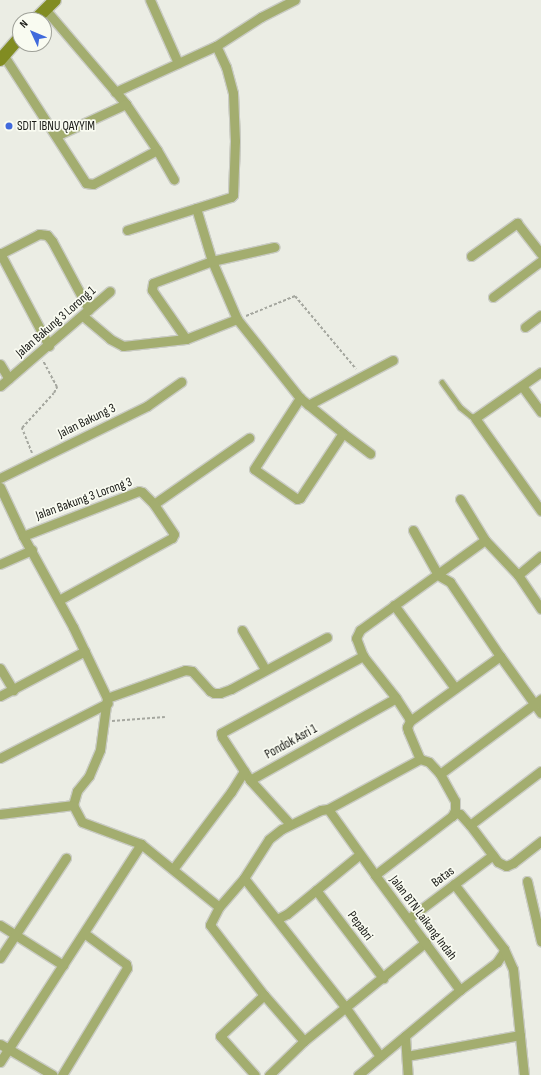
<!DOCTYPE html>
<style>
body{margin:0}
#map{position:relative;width:541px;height:1075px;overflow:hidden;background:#ebede4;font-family:"Sofia Sans Condensed",sans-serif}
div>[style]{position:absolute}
.path>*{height:2px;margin-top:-1px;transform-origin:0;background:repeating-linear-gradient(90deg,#a5a79f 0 3px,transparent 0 5px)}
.roads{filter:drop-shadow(1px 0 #c9cbc3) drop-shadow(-1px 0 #c9cbc3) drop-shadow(0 1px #c9cbc3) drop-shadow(0 -1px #c9cbc3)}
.lane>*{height:4.5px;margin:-2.25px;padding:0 2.25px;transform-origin:2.25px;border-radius:2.25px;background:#a3ad6f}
.street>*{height:9px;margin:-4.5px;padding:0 4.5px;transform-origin:4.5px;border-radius:4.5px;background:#a3ad6f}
.secondary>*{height:12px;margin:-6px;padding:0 6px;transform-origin:6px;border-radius:6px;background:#818c22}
.dots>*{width:11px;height:11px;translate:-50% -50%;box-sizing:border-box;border:2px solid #f9fbf1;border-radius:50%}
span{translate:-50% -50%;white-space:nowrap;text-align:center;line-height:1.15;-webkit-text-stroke:3.5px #f9fbf1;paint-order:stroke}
.poi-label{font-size:13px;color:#191a16}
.left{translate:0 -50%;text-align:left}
.street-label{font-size:13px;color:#191a16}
.north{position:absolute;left:12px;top:12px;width:40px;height:40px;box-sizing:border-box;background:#f9fbf1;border:1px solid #9fa199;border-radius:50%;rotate:314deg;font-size:11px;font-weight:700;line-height:16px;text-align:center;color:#191a16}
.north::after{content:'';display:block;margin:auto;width:14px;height:18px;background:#416adc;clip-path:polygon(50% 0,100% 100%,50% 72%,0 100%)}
</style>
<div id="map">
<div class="path">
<i style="left:246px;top:316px;width:53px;rotate:-22.2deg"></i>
<i style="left:295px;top:296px;width:95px;rotate:50.1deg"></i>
<i style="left:32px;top:453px;width:27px;rotate:-112deg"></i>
<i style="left:22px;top:428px;width:47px;rotate:-47.6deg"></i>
<i style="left:54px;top:393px;width:7px;rotate:-63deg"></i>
<i style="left:57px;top:387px;width:30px;rotate:-118deg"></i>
<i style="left:112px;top:721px;width:53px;rotate:-4.3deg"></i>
</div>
<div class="roads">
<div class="lane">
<i style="left:442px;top:382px;width:31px;rotate:54deg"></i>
<i style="left:460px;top:407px;width:14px;rotate:39deg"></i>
<i style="left:471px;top:416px;width:4px;rotate:27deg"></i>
</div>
<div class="street">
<i style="left:150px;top:0;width:69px;rotate:66deg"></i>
<i style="left:4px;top:56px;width:151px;rotate:57.2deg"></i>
<i style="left:86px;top:183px;width:7px;rotate:8deg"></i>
<i style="left:93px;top:184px;width:72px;rotate:-28deg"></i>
<i style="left:157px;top:150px;width:55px;rotate:-124deg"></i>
<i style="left:126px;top:104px;width:125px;rotate:-130.5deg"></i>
<i style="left:115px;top:92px;width:111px;rotate:-24.5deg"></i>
<i style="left:216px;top:46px;width:54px;rotate:-32.8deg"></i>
<i style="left:261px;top:17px;width:38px;rotate:-27deg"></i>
<i style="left:56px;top:136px;width:77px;rotate:-24.6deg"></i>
<i style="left:157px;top:150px;width:34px;rotate:60deg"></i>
<i style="left:196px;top:208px;width:55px;rotate:73.2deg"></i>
<i style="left:212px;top:261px;width:63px;rotate:66.7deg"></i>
<i style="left:237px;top:319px;width:101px;rotate:51.4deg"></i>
<i style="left:300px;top:398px;width:55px;rotate:39.1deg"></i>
<i style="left:343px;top:433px;width:78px;rotate:123.5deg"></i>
<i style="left:300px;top:498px;width:3px;rotate:162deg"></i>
<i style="left:297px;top:499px;width:52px;rotate:-145.1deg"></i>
<i style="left:254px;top:469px;width:85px;rotate:-57.1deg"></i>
<i style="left:127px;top:230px;width:109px;rotate:-17.6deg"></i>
<i style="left:231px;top:197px;width:3px;rotate:-45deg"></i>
<i style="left:233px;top:195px;width:54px;rotate:-87.9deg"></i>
<i style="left:235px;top:141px;width:48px;rotate:-92.4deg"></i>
<i style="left:233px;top:93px;width:27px;rotate:-105deg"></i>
<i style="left:226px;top:67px;width:23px;rotate:-115deg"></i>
<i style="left:0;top:253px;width:105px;rotate:62.2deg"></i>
<i style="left:0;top:254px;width:44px;rotate:-27.1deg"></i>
<i style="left:39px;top:234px;width:8px;rotate:7deg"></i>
<i style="left:47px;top:235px;width:8px;rotate:50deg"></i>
<i style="left:52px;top:241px;width:78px;rotate:61.8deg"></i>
<i style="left:471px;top:256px;width:57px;rotate:-35.7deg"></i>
<i style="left:517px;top:223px;width:39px;rotate:52deg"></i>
<i style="left:493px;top:297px;width:60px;rotate:-36.9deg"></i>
<i style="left:83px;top:316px;width:35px;rotate:40deg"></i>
<i style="left:110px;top:339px;width:15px;rotate:28deg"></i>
<i style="left:123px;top:346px;width:63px;rotate:-6.3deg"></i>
<i style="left:186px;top:339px;width:55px;rotate:-21.4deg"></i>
<i style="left:525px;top:327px;width:20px;rotate:-37deg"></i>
<i style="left:186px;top:339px;width:60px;rotate:-124.8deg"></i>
<i style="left:152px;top:290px;width:7px;rotate:-82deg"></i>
<i style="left:153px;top:283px;width:63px;rotate:-20.4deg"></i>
<i style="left:212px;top:261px;width:64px;rotate:-12.7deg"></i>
<i style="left:0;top:364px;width:17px;rotate:59deg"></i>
<i style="left:541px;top:372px;width:80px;rotate:145.1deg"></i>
<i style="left:475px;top:418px;width:114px;rotate:54.6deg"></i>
<i style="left:0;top:386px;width:145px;rotate:-40.8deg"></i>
<i style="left:522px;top:386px;width:32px;rotate:54deg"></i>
<i style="left:308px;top:405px;width:96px;rotate:-27.9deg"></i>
<i style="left:343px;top:433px;width:34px;rotate:37deg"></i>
<i style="left:0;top:478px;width:164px;rotate:-26.1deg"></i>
<i style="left:147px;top:406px;width:42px;rotate:-35.2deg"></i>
<i style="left:0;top:487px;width:54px;rotate:64.9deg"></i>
<i style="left:23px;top:536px;width:104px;rotate:61.2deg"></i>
<i style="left:73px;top:627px;width:79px;rotate:64.4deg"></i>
<i style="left:107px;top:698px;width:52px;rotate:97.7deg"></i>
<i style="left:100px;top:750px;width:28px;rotate:113deg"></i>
<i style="left:89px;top:776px;width:19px;rotate:129deg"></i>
<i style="left:77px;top:791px;width:15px;rotate:106deg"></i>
<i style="left:73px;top:805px;width:19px;rotate:62deg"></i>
<i style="left:82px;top:822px;width:63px;rotate:20.4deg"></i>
<i style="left:141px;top:844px;width:100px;rotate:38.9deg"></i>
<i style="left:219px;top:907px;width:38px;rotate:-49deg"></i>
<i style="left:244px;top:878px;width:46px;rotate:-57.3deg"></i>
<i style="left:269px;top:839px;width:16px;rotate:-38deg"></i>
<i style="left:282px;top:829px;width:43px;rotate:-26deg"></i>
<i style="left:321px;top:810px;width:7px;rotate:-8deg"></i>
<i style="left:328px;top:809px;width:105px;rotate:-28.5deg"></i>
<i style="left:420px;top:759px;width:9px;rotate:18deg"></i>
<i style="left:429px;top:762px;width:16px;rotate:47deg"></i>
<i style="left:460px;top:499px;width:48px;rotate:58.6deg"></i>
<i style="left:485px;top:540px;width:48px;rotate:46.7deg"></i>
<i style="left:518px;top:575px;width:41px;rotate:55.9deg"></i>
<i style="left:413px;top:530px;width:51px;rotate:60.9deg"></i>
<i style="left:438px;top:575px;width:14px;rotate:30deg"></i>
<i style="left:450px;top:582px;width:89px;rotate:56deg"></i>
<i style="left:500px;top:656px;width:70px;rotate:54.3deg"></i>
<i style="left:23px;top:536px;width:124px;rotate:-21.2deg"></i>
<i style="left:139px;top:491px;width:3px;rotate:18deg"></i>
<i style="left:142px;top:492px;width:17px;rotate:45deg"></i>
<i style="left:154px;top:504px;width:116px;rotate:-34.8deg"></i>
<i style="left:0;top:564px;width:35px;rotate:-24deg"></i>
<i style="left:518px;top:575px;width:30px;rotate:-40deg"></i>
<i style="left:59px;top:600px;width:129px;rotate:-28.8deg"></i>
<i style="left:172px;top:538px;width:4px;rotate:-63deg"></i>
<i style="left:174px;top:534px;width:36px;rotate:-124deg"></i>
<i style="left:394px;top:605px;width:103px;rotate:53.7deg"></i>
<i style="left:242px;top:630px;width:45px;rotate:59.5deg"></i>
<i style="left:363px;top:656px;width:53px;rotate:51.8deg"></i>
<i style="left:396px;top:698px;width:24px;rotate:57deg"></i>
<i style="left:409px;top:718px;width:3px;rotate:72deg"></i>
<i style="left:410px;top:721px;width:111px;rotate:-35.8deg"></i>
<i style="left:0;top:668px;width:26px;rotate:59deg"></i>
<i style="left:0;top:696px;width:96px;rotate:-27.9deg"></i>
<i style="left:107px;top:698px;width:83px;rotate:-19.7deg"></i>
<i style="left:185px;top:670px;width:7px;rotate:8deg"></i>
<i style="left:192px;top:671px;width:27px;rotate:48deg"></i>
<i style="left:210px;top:691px;width:4px;rotate:27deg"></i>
<i style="left:214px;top:693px;width:6px"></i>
<i style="left:220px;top:693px;width:12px;rotate:-20deg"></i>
<i style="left:231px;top:689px;width:109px;rotate:-28.4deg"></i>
<i style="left:410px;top:721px;width:7px;rotate:117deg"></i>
<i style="left:407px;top:727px;width:4px;rotate:76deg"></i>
<i style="left:408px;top:731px;width:30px;rotate:67deg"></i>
<i style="left:0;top:758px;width:121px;rotate:-27deg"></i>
<i style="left:250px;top:780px;width:167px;rotate:-29.3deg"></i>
<i style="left:328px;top:809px;width:81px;rotate:54.5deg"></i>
<i style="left:0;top:814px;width:74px;rotate:-7deg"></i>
<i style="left:452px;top:816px;width:5px;rotate:-37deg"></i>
<i style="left:456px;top:813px;width:4px;rotate:14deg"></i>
<i style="left:460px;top:814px;width:15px;rotate:48deg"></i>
<i style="left:470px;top:825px;width:89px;rotate:-37.3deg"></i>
<i style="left:290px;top:824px;width:59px;rotate:-132.3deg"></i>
<i style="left:250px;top:780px;width:51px;rotate:-123.1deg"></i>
<i style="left:222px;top:737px;width:4px;rotate:-104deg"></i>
<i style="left:221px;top:733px;width:162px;rotate:-28.5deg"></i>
<i style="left:363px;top:656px;width:19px;rotate:-111deg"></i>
<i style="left:356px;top:638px;width:9px;rotate:-63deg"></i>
<i style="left:360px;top:630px;width:154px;rotate:-35.8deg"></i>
<i style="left:470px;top:825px;width:46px;rotate:52.9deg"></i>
<i style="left:498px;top:862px;width:9px;rotate:27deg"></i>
<i style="left:506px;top:866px;width:8px;rotate:-23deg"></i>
<i style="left:513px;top:863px;width:36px;rotate:-38deg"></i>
<i style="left:173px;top:869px;width:96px;rotate:-53deg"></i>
<i style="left:231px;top:792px;width:25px;rotate:-58deg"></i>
<i style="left:244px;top:878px;width:165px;rotate:51.9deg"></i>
<i style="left:346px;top:1008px;width:59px;rotate:54.7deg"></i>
<i style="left:527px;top:881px;width:62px;rotate:76.9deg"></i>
<i style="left:454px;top:884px;width:82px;rotate:52.4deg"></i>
<i style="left:504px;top:949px;width:4px;rotate:104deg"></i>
<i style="left:503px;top:953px;width:11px;rotate:124deg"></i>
<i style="left:497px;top:962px;width:46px;rotate:142.9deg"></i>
<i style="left:316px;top:890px;width:111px;rotate:52.7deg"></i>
<i style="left:219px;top:907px;width:20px;rotate:117deg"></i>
<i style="left:210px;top:925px;width:88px;rotate:52.4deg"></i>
<i style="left:264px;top:995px;width:60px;rotate:137deg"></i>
<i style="left:220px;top:1036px;width:52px;rotate:48.1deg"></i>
<i style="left:277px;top:919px;width:11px;rotate:-27deg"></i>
<i style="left:287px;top:914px;width:93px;rotate:-39.3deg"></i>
<i style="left:408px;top:919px;width:106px;rotate:-37deg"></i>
<i style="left:0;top:925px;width:75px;rotate:32.4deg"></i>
<i style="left:504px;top:949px;width:22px;rotate:66deg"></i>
<i style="left:513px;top:969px;width:107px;rotate:84.1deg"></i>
<i style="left:0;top:958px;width:120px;rotate:-56.6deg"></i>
<i style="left:264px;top:995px;width:61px;rotate:49deg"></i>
<i style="left:304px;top:1041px;width:49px;rotate:135.8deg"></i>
<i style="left:405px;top:1036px;width:39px;rotate:86deg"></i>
<i style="left:304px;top:1041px;width:157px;rotate:-39.1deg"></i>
<i style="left:0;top:1044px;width:61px;rotate:30.3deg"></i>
<i style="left:407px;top:1056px;width:115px;rotate:-10.5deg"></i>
<i style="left:0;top:1062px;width:260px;rotate:-57.1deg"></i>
<i style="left:62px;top:1075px;width:125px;rotate:-58.7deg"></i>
<i style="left:127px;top:968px;width:4px;rotate:-104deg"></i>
<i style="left:126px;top:964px;width:52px;rotate:-143.6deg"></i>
<i style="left:358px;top:1075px;width:133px;rotate:-39.8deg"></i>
<i style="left:460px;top:990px;width:143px;rotate:-126.5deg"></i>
<i style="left:375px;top:875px;width:97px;rotate:-37.5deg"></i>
<i style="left:452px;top:816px;width:7px;rotate:-63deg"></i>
<i style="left:455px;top:810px;width:9px;rotate:-90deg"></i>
<i style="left:455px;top:801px;width:31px;rotate:-119deg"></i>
<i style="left:440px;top:774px;width:126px;rotate:-36.6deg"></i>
</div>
<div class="secondary">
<i style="left:35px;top:20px;width:28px;rotate:-45deg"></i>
<i style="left:0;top:60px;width:30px;rotate:-49deg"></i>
</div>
</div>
<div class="dots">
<i style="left:9px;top:126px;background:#416adc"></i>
</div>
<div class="poi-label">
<span class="left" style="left:17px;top:126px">SDIT IBNU QAYYIM</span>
</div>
<div class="street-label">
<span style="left:56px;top:322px;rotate:-41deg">Jalan Bakung 3 Lorong 1</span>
<span style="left:87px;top:421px;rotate:-26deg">Jalan Bakung 3</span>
<span style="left:84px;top:499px;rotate:-20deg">Jalan Bakung 3 Lorong 3</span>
<span style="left:291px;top:742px;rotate:-29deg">Pondok Asri 1</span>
<span style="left:443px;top:877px;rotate:-37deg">Batas</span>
<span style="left:423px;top:918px;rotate:53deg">Jalan BTN Laikang Indah</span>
<span style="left:360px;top:926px;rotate:53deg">Pepabri</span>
</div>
<div class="north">N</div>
</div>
